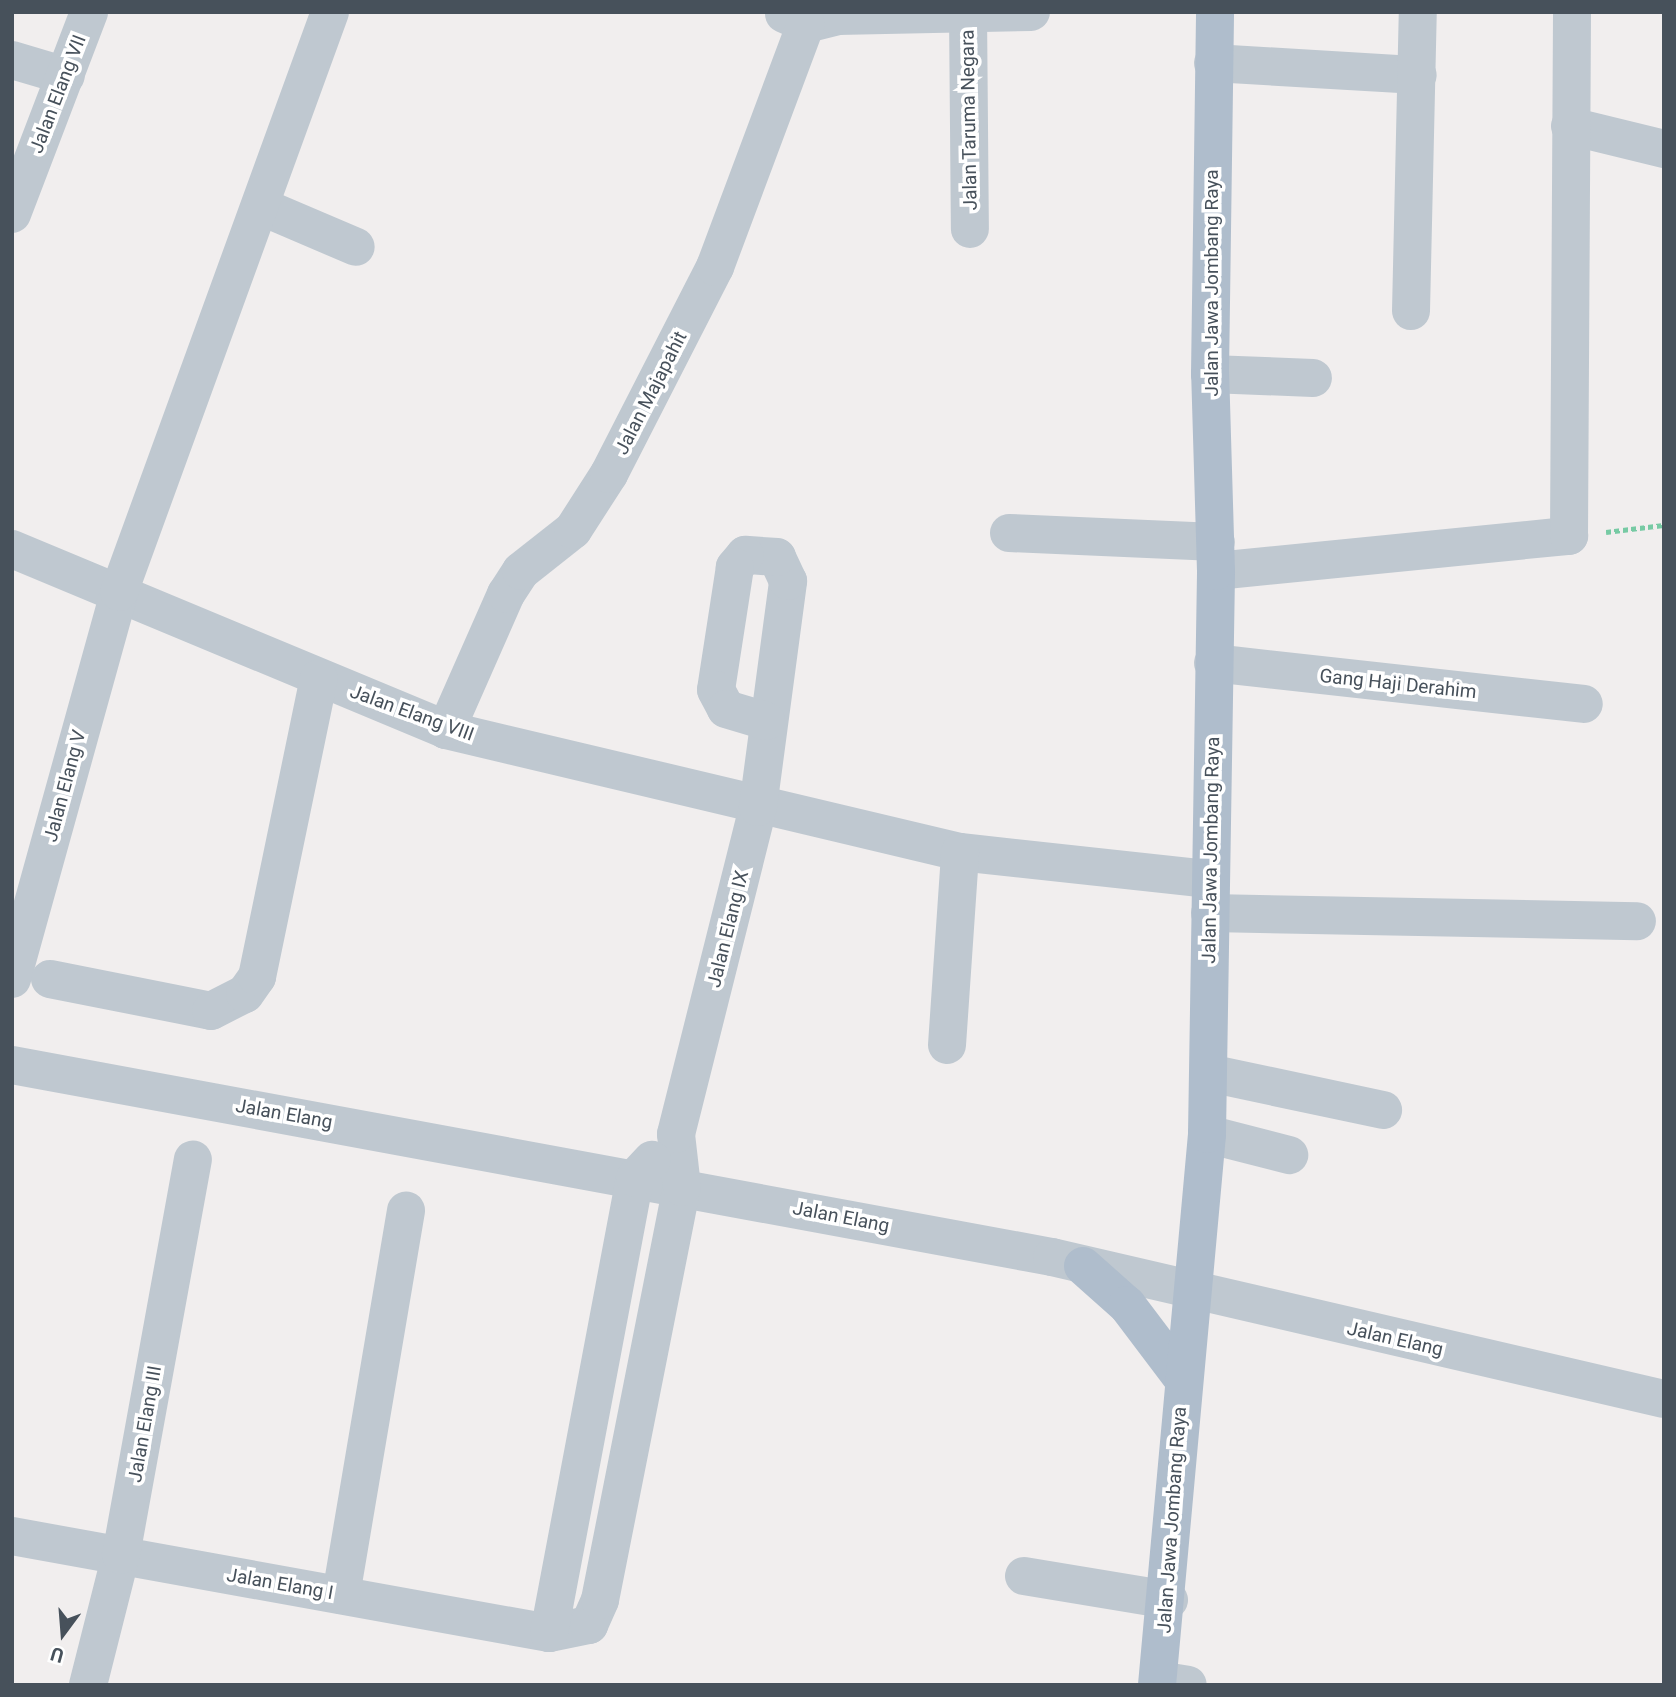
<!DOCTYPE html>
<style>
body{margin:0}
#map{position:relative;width:1676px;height:1697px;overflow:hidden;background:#f1eeee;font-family:Roboto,sans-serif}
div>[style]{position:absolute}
.path>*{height:4.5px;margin-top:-2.25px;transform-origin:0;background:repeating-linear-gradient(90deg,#77caa4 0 5px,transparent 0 8.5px)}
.minor>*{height:38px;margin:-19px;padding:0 19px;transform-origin:19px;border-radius:19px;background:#bfc8d0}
.major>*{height:38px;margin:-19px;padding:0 19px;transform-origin:19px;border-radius:19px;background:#afbdcc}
span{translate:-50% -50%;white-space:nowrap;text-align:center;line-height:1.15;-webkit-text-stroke:7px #fff;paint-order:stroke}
.street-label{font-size:19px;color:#47515b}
.frame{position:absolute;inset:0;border:14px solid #47515b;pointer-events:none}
.north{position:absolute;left:28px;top:1599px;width:70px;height:70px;-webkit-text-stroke:5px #fff;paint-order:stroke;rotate:196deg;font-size:19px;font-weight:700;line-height:28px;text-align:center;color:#47515b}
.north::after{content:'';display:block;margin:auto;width:24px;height:32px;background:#47515b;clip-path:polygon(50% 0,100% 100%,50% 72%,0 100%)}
</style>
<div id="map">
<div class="path">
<i style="left:1606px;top:532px;width:58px;rotate:-6.9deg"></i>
</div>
<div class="minor">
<i style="left:968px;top:12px;width:217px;rotate:89.5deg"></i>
<i style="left:784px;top:14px;width:24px;rotate:24deg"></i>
<i style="left:806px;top:24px;width:32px;rotate:-14deg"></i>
<i style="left:837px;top:16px;width:194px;rotate:-1.2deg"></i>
<i style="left:12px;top:60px;width:56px;rotate:16.5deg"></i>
<i style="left:1213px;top:63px;width:205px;rotate:3.4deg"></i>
<i style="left:1570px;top:126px;width:97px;rotate:13.7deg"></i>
<i style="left:260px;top:206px;width:104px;rotate:23.1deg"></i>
<i style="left:12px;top:214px;width:216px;rotate:-69.1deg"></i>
<i style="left:1411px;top:311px;width:299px;rotate:-88.7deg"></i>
<i style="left:1210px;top:374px;width:103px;rotate:2.2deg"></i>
<i style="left:1009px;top:533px;width:207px;rotate:2.5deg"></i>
<i style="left:12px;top:549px;width:470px;rotate:22.6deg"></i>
<i style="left:446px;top:730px;width:528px;rotate:13.35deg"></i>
<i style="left:960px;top:852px;width:251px;rotate:6.2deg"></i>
<i style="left:1216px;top:571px;width:355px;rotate:-5.7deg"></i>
<i style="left:1569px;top:536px;width:524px;rotate:-89.67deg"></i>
<i style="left:1213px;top:663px;width:373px;rotate:6.3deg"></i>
<i style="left:446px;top:730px;width:149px;rotate:-66.2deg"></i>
<i style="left:506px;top:594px;width:27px;rotate:-57deg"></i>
<i style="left:521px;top:571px;width:66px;rotate:-38.3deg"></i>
<i style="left:573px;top:530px;width:67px;rotate:-57.3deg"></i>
<i style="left:609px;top:474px;width:233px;rotate:-62.9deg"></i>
<i style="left:715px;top:267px;width:259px;rotate:-69.5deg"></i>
<i style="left:1210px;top:913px;width:427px;rotate:1.1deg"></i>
<i style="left:12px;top:979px;width:402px;rotate:-74.5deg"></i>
<i style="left:119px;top:592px;width:617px;rotate:-70.01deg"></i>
<i style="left:50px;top:979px;width:164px;rotate:11.2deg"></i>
<i style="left:211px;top:1011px;width:38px;rotate:-27deg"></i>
<i style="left:245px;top:994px;width:21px;rotate:-55deg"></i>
<i style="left:257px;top:977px;width:305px;rotate:-78.3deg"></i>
<i style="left:947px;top:1045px;width:193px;rotate:-86.1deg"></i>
<i style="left:12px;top:1065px;width:1058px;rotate:10.46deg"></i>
<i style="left:1052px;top:1257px;width:628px;rotate:13.06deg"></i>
<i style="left:1209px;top:1073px;width:178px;rotate:12deg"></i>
<i style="left:1207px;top:1134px;width:85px;rotate:14.4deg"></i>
<i style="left:12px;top:1536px;width:546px;rotate:10.24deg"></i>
<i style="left:549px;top:1633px;width:41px;rotate:-11.3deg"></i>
<i style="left:589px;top:1625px;width:27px;rotate:-66deg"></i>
<i style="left:600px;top:1600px;width:421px;rotate:-78.8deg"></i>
<i style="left:682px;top:1187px;width:53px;rotate:-96.5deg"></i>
<i style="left:676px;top:1134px;width:337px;rotate:-75.9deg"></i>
<i style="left:758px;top:807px;width:228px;rotate:-82.4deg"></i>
<i style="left:788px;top:581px;width:26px;rotate:-115deg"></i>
<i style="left:777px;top:557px;width:32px;rotate:-176deg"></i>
<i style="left:745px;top:555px;width:16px;rotate:130deg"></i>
<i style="left:735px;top:567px;width:124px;rotate:98.8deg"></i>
<i style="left:716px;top:690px;width:21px;rotate:62deg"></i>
<i style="left:726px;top:709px;width:42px;rotate:16.7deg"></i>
<i style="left:1024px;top:1576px;width:147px;rotate:9.4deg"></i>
<i style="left:341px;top:1595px;width:390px;rotate:-80.4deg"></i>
<i style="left:549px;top:1633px;width:463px;rotate:-79.3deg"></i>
<i style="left:635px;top:1178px;width:25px;rotate:-47deg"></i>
<i style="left:1158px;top:1680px;width:30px;rotate:9deg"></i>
<i style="left:88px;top:1685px;width:134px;rotate:-75.8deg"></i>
<i style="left:121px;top:1555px;width:402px;rotate:-79.7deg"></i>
</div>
<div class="major">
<i style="left:1083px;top:1266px;width:59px;rotate:41.6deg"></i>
<i style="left:1127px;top:1305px;width:93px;rotate:52.9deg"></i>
<i style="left:1157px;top:1685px;width:553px;rotate:-84.81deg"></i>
<i style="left:1207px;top:1134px;width:563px;rotate:-89.08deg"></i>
<i style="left:1216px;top:571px;width:197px;rotate:-91.7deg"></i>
<i style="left:1210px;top:374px;width:362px;rotate:-89.2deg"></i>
</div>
<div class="street-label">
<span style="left:58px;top:94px;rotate:-69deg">Jalan Elang VII</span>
<span style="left:969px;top:120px;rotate:-91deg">Jalan Taruma Negara</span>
<span style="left:1212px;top:283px;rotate:-90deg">Jalan Jawa Jombang Raya</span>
<span style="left:651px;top:393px;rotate:-63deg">Jalan Majapahit</span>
<span style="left:1398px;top:684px;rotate:6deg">Gang Haji Derahim</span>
<span style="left:412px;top:713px;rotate:20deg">Jalan Elang VIII</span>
<span style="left:65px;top:786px;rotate:-75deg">Jalan Elang V</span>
<span style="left:1211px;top:850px;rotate:-89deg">Jalan Jawa Jombang Raya</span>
<span style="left:728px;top:929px;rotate:-76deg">Jalan Elang IX</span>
<span style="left:284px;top:1114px;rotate:10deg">Jalan Elang</span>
<span style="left:841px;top:1217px;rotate:11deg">Jalan Elang</span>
<span style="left:1395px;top:1339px;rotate:13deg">Jalan Elang</span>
<span style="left:145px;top:1424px;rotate:-80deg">Jalan Elang III</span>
<span style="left:1172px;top:1520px;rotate:-86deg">Jalan Jawa Jombang Raya</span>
<span style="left:280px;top:1584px;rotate:10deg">Jalan Elang I</span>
</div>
<div class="frame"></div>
<div class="north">U</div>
</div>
